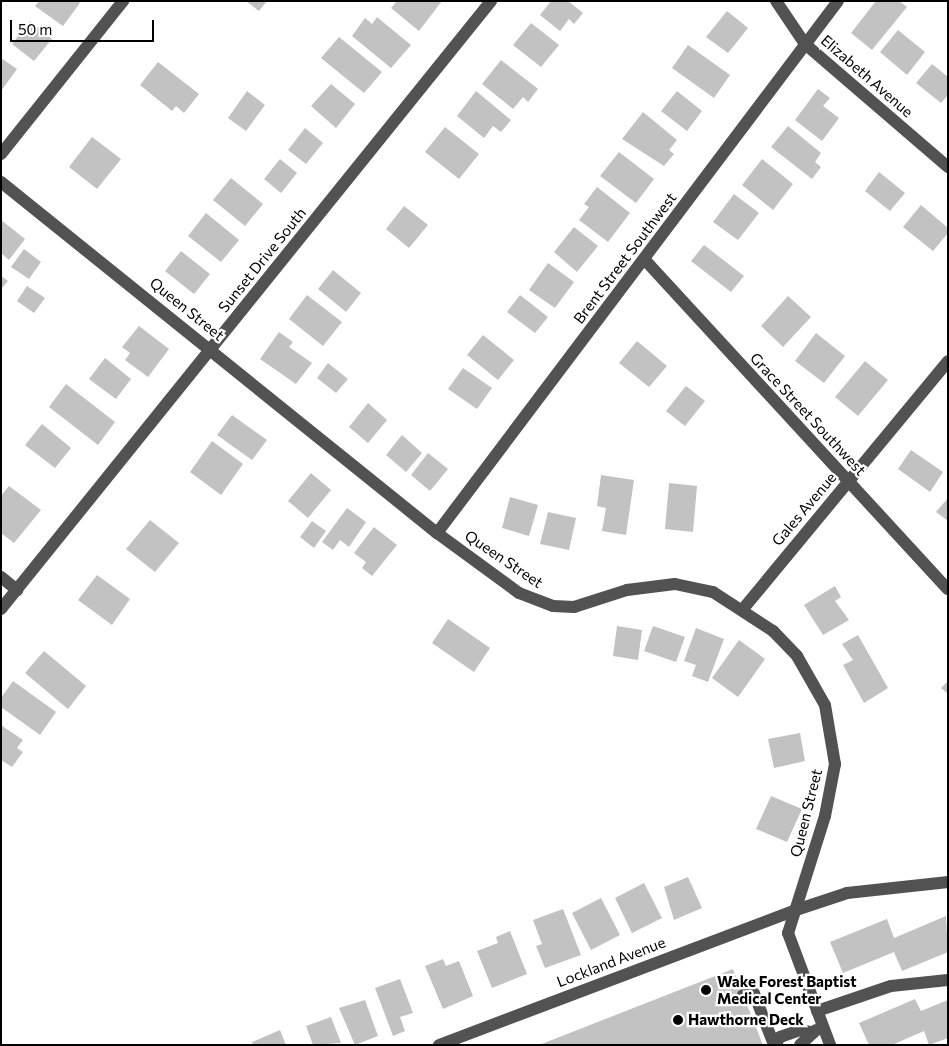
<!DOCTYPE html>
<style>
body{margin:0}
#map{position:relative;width:949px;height:1046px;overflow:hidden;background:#fff;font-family:Commissioner,sans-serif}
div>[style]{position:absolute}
.building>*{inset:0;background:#c2c2c2}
.minor>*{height:12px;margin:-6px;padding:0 6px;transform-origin:6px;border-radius:6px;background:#525252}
.dots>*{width:14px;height:14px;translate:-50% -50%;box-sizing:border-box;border:2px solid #fff;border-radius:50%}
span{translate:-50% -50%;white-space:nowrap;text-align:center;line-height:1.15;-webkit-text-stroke:4.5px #fff;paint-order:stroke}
.street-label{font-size:15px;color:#000}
.poi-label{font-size:15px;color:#000;font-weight:700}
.left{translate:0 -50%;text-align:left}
.frame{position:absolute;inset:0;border:2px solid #000;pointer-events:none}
.scale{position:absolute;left:10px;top:20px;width:144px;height:22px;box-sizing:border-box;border:2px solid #000;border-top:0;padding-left:6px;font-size:15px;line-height:18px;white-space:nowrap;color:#000;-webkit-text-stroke:4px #fff;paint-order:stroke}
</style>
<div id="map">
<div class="building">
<i style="clip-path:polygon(39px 1px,78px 1px,80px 3px,63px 26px,35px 6px)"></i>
<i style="clip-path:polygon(246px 1px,267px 1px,259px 11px)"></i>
<i style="clip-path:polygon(397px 1px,442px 1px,419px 31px,391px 8px)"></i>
<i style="clip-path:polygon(551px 1px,568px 1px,583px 13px,574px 24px,569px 19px,560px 31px,540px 15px)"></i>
<i style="clip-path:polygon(876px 1px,899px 1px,907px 7px,872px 50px,851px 33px)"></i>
<i style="clip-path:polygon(727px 11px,748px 28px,728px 53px,706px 37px)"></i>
<i style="clip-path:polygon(377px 17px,411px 45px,391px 68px,352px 36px,365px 18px,372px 24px)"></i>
<i style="clip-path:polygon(30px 21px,52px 39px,34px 61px,12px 44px)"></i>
<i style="clip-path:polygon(531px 23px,559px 45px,541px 67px,513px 45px)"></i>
<i style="clip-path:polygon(898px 30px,925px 52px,907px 75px,880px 52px)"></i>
<i style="clip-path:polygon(339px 37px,382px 72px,364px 93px,321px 58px)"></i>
<i style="clip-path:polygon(688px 45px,730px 75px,714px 98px,672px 68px)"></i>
<i style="clip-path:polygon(1px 58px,17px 69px,1px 91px)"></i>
<i style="clip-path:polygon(501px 60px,538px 89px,528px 102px,523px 97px,513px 109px,482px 84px)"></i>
<i style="clip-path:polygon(158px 62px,199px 94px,184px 113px,176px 106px,172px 111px,140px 85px)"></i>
<i style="clip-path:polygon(932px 64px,948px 77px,948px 95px,941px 103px,916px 83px)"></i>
<i style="clip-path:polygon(331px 84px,355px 104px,336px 128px,311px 106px)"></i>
<i style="clip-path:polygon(818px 89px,830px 98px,823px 106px,839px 118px,822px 141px,795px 120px)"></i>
<i style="clip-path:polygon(247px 91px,265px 105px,246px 131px,228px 118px)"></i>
<i style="clip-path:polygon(476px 91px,511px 120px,501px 132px,493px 126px,484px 138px,457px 116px)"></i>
<i style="clip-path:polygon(677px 91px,702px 111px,687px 131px,661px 111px)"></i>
<i style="clip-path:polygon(643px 112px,677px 140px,669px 150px,674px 154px,664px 166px,622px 139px)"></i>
<i style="clip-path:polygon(788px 126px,821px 153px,815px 162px,821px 167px,812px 179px,771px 147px)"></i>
<i style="clip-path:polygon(445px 127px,479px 154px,459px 179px,425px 152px)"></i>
<i style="clip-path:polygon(305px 128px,323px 143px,306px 164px,288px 150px)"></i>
<i style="clip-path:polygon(92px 137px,121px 159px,97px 189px,69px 167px)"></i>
<i style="clip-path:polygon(619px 152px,654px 179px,636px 203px,600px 176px)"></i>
<i style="clip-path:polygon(280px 159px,297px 173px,281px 193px,264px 179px)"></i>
<i style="clip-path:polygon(762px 159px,793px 184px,773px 210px,742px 185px)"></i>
<i style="clip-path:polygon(879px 172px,905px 193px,890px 211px,865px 191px)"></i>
<i style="clip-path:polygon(231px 178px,263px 204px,245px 226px,213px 200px)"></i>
<i style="clip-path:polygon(597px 187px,630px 213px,608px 242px,579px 220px,589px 207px,584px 204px)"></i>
<i style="clip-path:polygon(734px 194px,759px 213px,738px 240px,713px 222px)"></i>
<i style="clip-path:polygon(921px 205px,948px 228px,948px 233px,933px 251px,903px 227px)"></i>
<i style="clip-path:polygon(404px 206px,428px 225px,409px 248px,386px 229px)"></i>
<i style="clip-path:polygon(206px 213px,239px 240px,221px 262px,188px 236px)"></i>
<i style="clip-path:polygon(1px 220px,25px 239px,9px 260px,1px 253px)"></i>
<i style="clip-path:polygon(574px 227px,598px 246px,577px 272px,554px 252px)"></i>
<i style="clip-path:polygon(704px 245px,744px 276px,731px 292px,691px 261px)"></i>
<i style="clip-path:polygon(24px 249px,41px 262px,29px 279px,11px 267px)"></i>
<i style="clip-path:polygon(181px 251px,210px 274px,194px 294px,165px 271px)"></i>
<i style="clip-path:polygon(548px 263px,574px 282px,555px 308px,529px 290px)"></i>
<i style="clip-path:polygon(333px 270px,361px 293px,346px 312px,318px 289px)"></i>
<i style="clip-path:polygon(1px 276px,8px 281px,1px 289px)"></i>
<i style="clip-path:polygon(27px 286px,45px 298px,34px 313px,17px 301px)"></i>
<i style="clip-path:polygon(307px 295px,342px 322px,323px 346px,289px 319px)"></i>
<i style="clip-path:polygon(520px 295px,548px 317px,535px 333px,507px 312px)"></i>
<i style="clip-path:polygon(788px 296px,811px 317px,783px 347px,761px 326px)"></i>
<i style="clip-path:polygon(139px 326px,169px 349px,148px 377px,125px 360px,130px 353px,122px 347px)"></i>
<i style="clip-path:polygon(279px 332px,293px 342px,289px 347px,312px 363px,296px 384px,260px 359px)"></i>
<i style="clip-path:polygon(816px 333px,845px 356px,824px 383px,795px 361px)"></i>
<i style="clip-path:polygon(483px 335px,514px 360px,498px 380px,467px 355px)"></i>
<i style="clip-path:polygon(637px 341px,667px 366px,649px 387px,619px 363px)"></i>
<i style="clip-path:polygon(105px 358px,131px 379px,116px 399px,89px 379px)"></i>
<i style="clip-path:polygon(865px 361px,888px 380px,858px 416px,835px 397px)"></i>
<i style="clip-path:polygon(328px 363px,348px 379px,336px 393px,317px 378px)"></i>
<i style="clip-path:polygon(463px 368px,492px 388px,477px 409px,448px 389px)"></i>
<i style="clip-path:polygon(66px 384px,115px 422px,98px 445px,49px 407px)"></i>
<i style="clip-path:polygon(686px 386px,705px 401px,685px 426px,666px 411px)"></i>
<i style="clip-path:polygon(368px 403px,387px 420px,368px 443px,349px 427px)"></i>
<i style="clip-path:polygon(232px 415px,267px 440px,252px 460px,217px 435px)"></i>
<i style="clip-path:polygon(42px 424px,71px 448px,55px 468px,25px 445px)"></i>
<i style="clip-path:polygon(402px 435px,422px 453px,406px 472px,386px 455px)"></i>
<i style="clip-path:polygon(212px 441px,243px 464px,221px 495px,190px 472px)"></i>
<i style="clip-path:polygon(911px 450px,943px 472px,930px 492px,898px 469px)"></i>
<i style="clip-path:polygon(428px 453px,448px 469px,430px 491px,411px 475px)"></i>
<i style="clip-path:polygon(311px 473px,331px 490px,308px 518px,288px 501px)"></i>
<i style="clip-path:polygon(601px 475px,634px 480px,626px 535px,602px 531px,606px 508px,597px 506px)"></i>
<i style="clip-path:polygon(669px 483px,697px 486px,693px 532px,665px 529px)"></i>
<i style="clip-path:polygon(9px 486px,41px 510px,14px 543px,1px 533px,1px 496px)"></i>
<i style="clip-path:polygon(510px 497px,538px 505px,529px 536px,502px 528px)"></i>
<i style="clip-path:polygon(948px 498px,948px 521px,936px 512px)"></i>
<i style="clip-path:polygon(347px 508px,366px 522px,349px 547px,340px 540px,333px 550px,322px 542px)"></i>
<i style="clip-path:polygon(548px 512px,576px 518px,569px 550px,540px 544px)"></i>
<i style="clip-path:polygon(150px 520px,179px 543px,155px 572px,126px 549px)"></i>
<i style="clip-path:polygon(312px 521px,326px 531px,314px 548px,300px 537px)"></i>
<i style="clip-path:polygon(374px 527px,397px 545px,372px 576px,362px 568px,366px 562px,354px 553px)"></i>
<i style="clip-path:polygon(97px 575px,130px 599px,112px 625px,78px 600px)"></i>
<i style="clip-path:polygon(835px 586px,841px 597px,835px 601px,849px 620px,823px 635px,804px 605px)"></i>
<i style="clip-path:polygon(448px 619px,490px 648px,474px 672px,432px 643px)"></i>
<i style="clip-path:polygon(617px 626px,642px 630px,638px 660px,613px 656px)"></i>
<i style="clip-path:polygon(653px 626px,685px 637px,676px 662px,644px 651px)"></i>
<i style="clip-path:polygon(696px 628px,724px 639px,708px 682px,692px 676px,696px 665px,684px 661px)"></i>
<i style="clip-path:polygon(858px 635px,888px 688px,864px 703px,843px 665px,853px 660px,842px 644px)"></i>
<i style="clip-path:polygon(739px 640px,765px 659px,738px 697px,712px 678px)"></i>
<i style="clip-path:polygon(44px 651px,86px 686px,68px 709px,25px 673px)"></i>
<i style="clip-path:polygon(13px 681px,56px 712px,40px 735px,1px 707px,1px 698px)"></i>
<i style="clip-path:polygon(948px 681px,948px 694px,941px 688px)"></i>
<i style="clip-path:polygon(1px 725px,23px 740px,17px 748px,23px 752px,12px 767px,1px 760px)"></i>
<i style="clip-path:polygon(800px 733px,805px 761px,774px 768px,768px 739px)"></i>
<i style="clip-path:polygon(771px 796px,802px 809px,787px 842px,756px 829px)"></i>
<i style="clip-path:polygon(688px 877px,702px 908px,674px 920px,664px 887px)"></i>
<i style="clip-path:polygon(644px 883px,662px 918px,632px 933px,615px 898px)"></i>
<i style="clip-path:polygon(601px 898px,620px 935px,591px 950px,572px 913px)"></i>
<i style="clip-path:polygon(563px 909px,581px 955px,545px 968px,536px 946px,542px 944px,533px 920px)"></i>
<i style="clip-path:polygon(946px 916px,948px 952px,902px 971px,894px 952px,843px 973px,830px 942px,887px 919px,894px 938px)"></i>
<i style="clip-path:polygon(510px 931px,527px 974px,492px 988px,477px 951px,498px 943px,496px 937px)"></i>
<i style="clip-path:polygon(443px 959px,446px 966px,459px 961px,473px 996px,443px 1009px,425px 966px)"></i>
<i style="clip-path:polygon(733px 969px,763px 1045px,539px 1045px)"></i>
<i style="clip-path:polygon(400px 979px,413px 1013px,400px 1017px,405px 1031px,393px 1036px,375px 988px)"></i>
<i style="clip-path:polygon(915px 999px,921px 1011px,948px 1000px,948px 1038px,929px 1045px,924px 1031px,892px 1045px,869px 1045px,859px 1023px)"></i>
<i style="clip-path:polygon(365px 1000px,378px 1036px,355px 1045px,339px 1008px)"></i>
<i style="clip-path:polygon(331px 1017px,341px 1043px,313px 1045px,306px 1026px)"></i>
<i style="clip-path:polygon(280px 1030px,286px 1045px,253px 1045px,252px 1042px)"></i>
</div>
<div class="minor">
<i style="left:776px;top:1px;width:52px;rotate:56deg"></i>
<i style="left:805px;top:44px;width:189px;rotate:40.7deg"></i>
<i style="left:1px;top:154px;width:196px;rotate:-51.4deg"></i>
<i style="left:1px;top:182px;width:560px;rotate:38.84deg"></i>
<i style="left:437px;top:533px;width:102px;rotate:36.2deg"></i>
<i style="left:519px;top:593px;width:36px;rotate:21deg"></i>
<i style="left:553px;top:606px;width:21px;rotate:3deg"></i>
<i style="left:574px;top:607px;width:56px;rotate:-17.8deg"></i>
<i style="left:627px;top:590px;width:48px;rotate:-7.1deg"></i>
<i style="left:675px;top:584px;width:39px;rotate:12deg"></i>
<i style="left:713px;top:592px;width:72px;rotate:33deg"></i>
<i style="left:773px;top:631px;width:35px;rotate:46deg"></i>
<i style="left:797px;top:656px;width:56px;rotate:60.3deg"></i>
<i style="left:825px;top:705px;width:60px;rotate:80.4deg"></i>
<i style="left:835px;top:764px;width:53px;rotate:100.9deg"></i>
<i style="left:825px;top:816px;width:123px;rotate:107.5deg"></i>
<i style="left:788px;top:933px;width:120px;rotate:69.4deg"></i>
<i style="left:645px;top:260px;width:447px;rotate:47.4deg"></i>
<i style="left:437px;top:533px;width:666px;rotate:-52.99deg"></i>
<i style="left:1px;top:577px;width:21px;rotate:39deg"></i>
<i style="left:1px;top:609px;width:781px;rotate:-51.13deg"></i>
<i style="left:743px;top:609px;width:322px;rotate:-50.4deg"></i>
<i style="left:743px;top:995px;width:11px;rotate:-22deg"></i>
<i style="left:753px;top:991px;width:58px;rotate:68.7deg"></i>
<i style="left:817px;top:1011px;width:78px;rotate:-18.7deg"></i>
<i style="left:891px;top:986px;width:57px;rotate:-6deg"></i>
<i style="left:439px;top:1045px;width:382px;rotate:-20.7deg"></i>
<i style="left:796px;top:910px;width:54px;rotate:-18.4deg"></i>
<i style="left:847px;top:893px;width:102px;rotate:-6.2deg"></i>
<i style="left:775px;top:1045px;width:9px;rotate:-58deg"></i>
<i style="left:780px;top:1037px;width:21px;rotate:-19deg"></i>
<i style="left:800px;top:1030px;width:10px;rotate:11deg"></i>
<i style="left:800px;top:1045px;width:22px;rotate:-43deg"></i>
</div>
<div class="dots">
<i style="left:706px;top:990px;background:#000"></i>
<i style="left:678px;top:1020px;background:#000"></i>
</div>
<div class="street-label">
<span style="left:867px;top:76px;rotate:41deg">Elizabeth Avenue</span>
<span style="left:625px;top:258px;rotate:-53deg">Brent Street Southwest</span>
<span style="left:262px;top:260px;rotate:-51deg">Sunset Drive South</span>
<span style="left:187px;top:309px;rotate:39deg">Queen Street</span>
<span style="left:808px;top:414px;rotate:47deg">Grace Street Southwest</span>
<span style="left:804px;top:509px;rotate:-50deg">Gales Avenue</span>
<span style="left:504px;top:559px;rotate:34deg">Queen Street</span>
<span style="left:806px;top:813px;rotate:-76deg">Queen Street</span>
<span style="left:611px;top:962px;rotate:-21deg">Lockland Avenue</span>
</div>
<div class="poi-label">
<span class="left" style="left:717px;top:990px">Wake Forest Baptist<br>Medical Center</span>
<span class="left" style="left:688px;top:1020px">Hawthorne Deck</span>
</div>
<div class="frame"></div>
<div class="scale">50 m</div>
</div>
